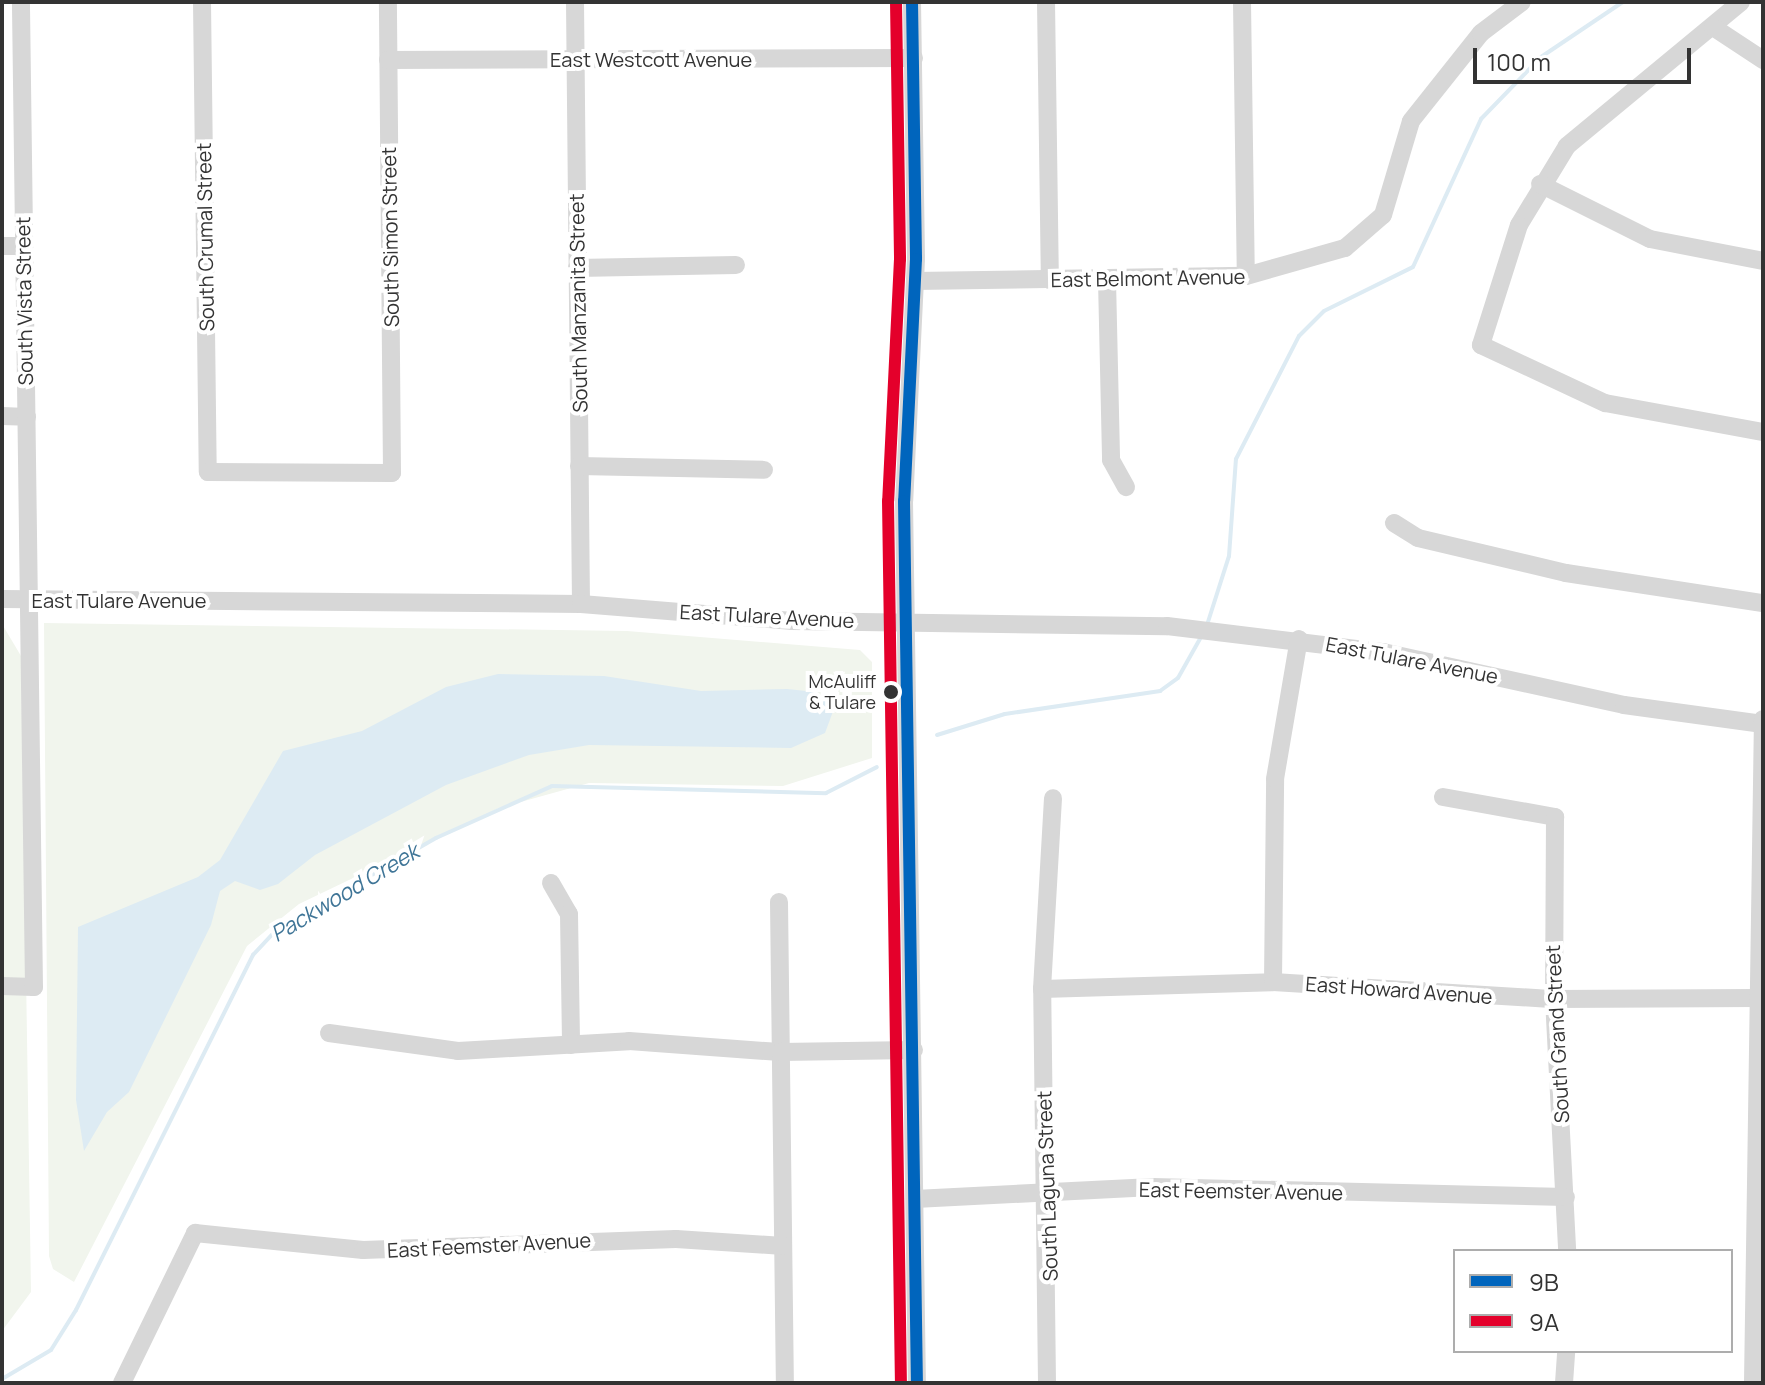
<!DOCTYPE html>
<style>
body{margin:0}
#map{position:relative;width:1765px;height:1385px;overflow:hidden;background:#fff;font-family:Manrope,sans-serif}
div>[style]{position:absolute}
.green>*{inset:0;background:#f1f5ed}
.water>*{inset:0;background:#ddebf3}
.stream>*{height:4px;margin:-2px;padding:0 2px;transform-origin:2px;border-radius:2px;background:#ddebf3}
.minor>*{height:18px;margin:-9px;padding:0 9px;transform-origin:9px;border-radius:9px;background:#d7d7d7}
.bus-1>*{height:12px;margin:-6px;padding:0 6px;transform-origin:6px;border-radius:6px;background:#0065bd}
.bus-2>*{height:12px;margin:-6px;padding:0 6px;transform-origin:6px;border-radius:6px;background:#e4002b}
.dots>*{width:22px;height:22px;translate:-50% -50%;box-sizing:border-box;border:4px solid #fff;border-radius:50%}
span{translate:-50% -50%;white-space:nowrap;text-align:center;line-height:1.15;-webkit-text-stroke:8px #fff;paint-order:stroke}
.bus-label{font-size:18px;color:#333}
.right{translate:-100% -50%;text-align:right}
.street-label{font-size:20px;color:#333}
.water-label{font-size:22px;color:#3f7597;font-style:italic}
.frame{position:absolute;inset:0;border:4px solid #333;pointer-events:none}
.legend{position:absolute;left:1453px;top:1249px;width:280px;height:104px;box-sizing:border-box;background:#fff;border:2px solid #adadad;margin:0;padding:10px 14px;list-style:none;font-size:24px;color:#333}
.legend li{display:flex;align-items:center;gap:16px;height:40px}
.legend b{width:40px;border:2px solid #adadad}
.scale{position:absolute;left:1473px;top:48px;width:218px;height:36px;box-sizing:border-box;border:4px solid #333;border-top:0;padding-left:10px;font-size:24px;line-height:28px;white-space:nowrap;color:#333;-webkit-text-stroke:6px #fff;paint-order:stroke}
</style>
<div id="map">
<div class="green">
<i style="clip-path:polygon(44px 623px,627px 631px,860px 650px,872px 662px,872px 758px,783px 786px,589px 783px,499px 808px,299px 904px,247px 946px,74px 1282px,53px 1269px,49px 1256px)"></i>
<i style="clip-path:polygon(2px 624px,21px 656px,31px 1292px,2px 1331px)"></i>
</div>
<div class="water">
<i style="clip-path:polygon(498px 674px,604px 676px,701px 691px,787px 689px,816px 692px,835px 706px,825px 733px,791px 748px,589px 745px,529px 755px,446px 785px,315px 855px,278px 884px,260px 890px,235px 881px,220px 891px,211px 925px,129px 1092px,107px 1112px,84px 1151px,76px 1100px,78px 927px,198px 877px,220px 860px,283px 751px,362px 731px,446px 687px)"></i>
</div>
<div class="stream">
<i style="left:1207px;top:625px;width:72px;rotate:-72.3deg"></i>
<i style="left:1229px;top:556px;width:97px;rotate:-85.9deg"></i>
<i style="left:1236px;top:459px;width:138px;rotate:-62.9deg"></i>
<i style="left:1299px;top:336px;width:35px;rotate:-45deg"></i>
<i style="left:1324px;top:311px;width:99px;rotate:-26.3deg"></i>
<i style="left:1413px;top:267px;width:163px;rotate:-65.3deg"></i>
<i style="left:1481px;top:119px;width:86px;rotate:-45.9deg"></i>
<i style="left:1541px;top:57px;width:99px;rotate:-33.9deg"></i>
<i style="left:937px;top:735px;width:71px;rotate:-17.2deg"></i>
<i style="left:1005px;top:714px;width:157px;rotate:-8.4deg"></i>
<i style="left:1160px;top:691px;width:22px;rotate:-36deg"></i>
<i style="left:1178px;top:678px;width:47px;rotate:-60.7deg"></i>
<i style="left:2px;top:1379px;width:57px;rotate:-30.6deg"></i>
<i style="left:51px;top:1350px;width:47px;rotate:-58deg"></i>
<i style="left:76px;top:1310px;width:397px;rotate:-63.5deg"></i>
<i style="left:253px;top:955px;width:34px;rotate:-47deg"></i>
<i style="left:276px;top:930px;width:185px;rotate:-29.9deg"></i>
<i style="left:436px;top:838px;width:127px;rotate:-24.1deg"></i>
<i style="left:552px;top:786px;width:274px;rotate:1.5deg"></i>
<i style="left:826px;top:793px;width:57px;rotate:-27deg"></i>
</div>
<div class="minor">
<i style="left:202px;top:2px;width:470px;rotate:89.3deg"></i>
<i style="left:208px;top:472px;width:184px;rotate:0.3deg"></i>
<i style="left:392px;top:473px;width:471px;rotate:-90.5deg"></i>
<i style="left:575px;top:2px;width:602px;rotate:89.43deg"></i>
<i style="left:912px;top:2px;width:257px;rotate:89.1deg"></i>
<i style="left:916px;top:259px;width:242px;rotate:92.8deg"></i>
<i style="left:904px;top:501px;width:882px;rotate:89.16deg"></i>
<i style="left:1046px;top:2px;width:278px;rotate:89.2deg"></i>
<i style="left:1242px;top:2px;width:274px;rotate:89.2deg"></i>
<i style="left:1741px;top:2px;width:226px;rotate:140.4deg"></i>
<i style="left:1567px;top:146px;width:92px;rotate:121.3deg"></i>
<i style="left:1519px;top:225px;width:126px;rotate:107.6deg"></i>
<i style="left:1481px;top:345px;width:137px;rotate:25.1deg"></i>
<i style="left:1605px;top:403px;width:161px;rotate:10.4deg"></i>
<i style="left:1713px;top:27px;width:60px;rotate:33.4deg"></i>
<i style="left:388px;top:60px;width:526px;rotate:-0.22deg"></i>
<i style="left:1540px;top:184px;width:123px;rotate:26.6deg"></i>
<i style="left:1650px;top:239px;width:115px;rotate:11deg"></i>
<i style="left:2px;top:246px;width:21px"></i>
<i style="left:577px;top:268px;width:159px;rotate:-1.1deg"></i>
<i style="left:1107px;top:280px;width:180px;rotate:88.7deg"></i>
<i style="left:1111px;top:460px;width:31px;rotate:61deg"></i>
<i style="left:915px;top:281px;width:331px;rotate:-0.9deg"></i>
<i style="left:1246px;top:276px;width:103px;rotate:-15.8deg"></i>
<i style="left:1345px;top:248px;width:50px;rotate:-41deg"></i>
<i style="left:1383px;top:215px;width:98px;rotate:-73.4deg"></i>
<i style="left:1411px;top:121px;width:112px;rotate:-51.5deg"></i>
<i style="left:1481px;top:33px;width:51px;rotate:-37.1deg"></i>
<i style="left:2px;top:416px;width:25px;rotate:2deg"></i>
<i style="left:579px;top:466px;width:185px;rotate:1.2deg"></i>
<i style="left:1394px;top:523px;width:28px;rotate:32deg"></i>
<i style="left:1418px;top:538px;width:152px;rotate:13.3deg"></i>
<i style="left:1566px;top:573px;width:199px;rotate:8.7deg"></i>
<i style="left:2px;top:599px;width:579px;rotate:0.49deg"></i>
<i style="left:581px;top:604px;width:212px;rotate:4.6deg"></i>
<i style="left:792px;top:621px;width:375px;rotate:0.8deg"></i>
<i style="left:1167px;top:626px;width:218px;rotate:6.9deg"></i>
<i style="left:1383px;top:652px;width:247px;rotate:12.4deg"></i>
<i style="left:1624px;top:705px;width:140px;rotate:7.8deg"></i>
<i style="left:1443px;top:797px;width:114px;rotate:10.1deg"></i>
<i style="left:1555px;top:817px;width:182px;rotate:90.3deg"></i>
<i style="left:1554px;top:999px;width:252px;rotate:87deg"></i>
<i style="left:551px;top:883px;width:36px;rotate:60deg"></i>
<i style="left:569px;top:914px;width:131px;rotate:89.1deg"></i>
<i style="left:779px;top:902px;width:481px;rotate:89.3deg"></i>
<i style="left:1273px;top:982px;width:203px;rotate:-89.4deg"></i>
<i style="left:1275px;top:779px;width:142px;rotate:-80.3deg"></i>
<i style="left:2px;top:986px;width:32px;rotate:2deg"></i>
<i style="left:34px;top:987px;width:985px;rotate:-90.76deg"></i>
<i style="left:1042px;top:989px;width:231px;rotate:-1.7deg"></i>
<i style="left:1273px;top:982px;width:282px;rotate:3.5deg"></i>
<i style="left:1554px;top:999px;width:203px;rotate:-0.3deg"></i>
<i style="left:329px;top:1033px;width:130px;rotate:7.9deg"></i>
<i style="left:458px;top:1051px;width:171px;rotate:-3.3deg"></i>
<i style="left:629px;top:1041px;width:151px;rotate:4.2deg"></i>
<i style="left:780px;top:1052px;width:134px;rotate:-0.9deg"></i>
<i style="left:915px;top:1199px;width:238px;rotate:-2.9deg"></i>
<i style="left:1153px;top:1187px;width:413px;rotate:1.4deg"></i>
<i style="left:122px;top:1383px;width:167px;rotate:-64deg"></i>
<i style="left:195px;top:1233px;width:169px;rotate:5.8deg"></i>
<i style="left:363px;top:1250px;width:313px;rotate:-2deg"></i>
<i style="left:676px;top:1239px;width:107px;rotate:3.7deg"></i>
<i style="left:1047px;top:1383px;width:394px;rotate:-90.7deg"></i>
<i style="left:1042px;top:989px;width:191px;rotate:-86.7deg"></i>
<i style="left:1564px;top:1383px;width:32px;rotate:-86deg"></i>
<i style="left:1753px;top:1383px;width:664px;rotate:-89.14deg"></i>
</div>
<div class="bus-1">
<i style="left:912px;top:2px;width:257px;rotate:89.1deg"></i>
<i style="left:916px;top:259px;width:242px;rotate:92.8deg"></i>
<i style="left:904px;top:501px;width:882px;rotate:89.16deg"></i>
</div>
<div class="bus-2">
<i style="left:896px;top:2px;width:257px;rotate:89.1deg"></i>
<i style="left:900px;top:259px;width:242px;rotate:92.8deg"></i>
<i style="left:888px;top:501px;width:882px;rotate:89.16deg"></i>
</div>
<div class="dots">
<i style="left:891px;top:692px;background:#333"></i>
</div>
<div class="bus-label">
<span class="right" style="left:876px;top:692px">McAuliff<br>&amp; Tulare</span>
</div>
<div class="street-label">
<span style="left:651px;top:59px">East Westcott Avenue</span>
<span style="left:205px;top:237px;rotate:-91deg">South Crumal Street</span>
<span style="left:390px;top:237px;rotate:-91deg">South Simon Street</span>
<span style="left:1148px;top:278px;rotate:-1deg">East Belmont Avenue</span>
<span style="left:24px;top:301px;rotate:-91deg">South Vista Street</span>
<span style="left:578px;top:303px;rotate:-91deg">South Manzanita Street</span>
<span style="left:119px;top:600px">East Tulare Avenue</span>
<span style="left:767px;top:616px;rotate:3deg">East Tulare Avenue</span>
<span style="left:1412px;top:660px;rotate:11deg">East Tulare Avenue</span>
<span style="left:1399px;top:990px;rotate:4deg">East Howard Avenue</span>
<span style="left:1557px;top:1034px;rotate:-93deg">South Grand Street</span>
<span style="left:1047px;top:1186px;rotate:-92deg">South Laguna Street</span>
<span style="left:1241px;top:1191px;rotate:1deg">East Feemster Avenue</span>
<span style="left:489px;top:1245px;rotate:-3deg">East Feemster Avenue</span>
</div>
<div class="water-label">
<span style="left:345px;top:893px;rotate:-31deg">Packwood Creek</span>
</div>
<div class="frame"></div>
<ul class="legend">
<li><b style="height:10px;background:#0065bd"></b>9B</li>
<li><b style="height:10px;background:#e4002b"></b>9A</li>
</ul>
<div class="scale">100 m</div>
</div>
